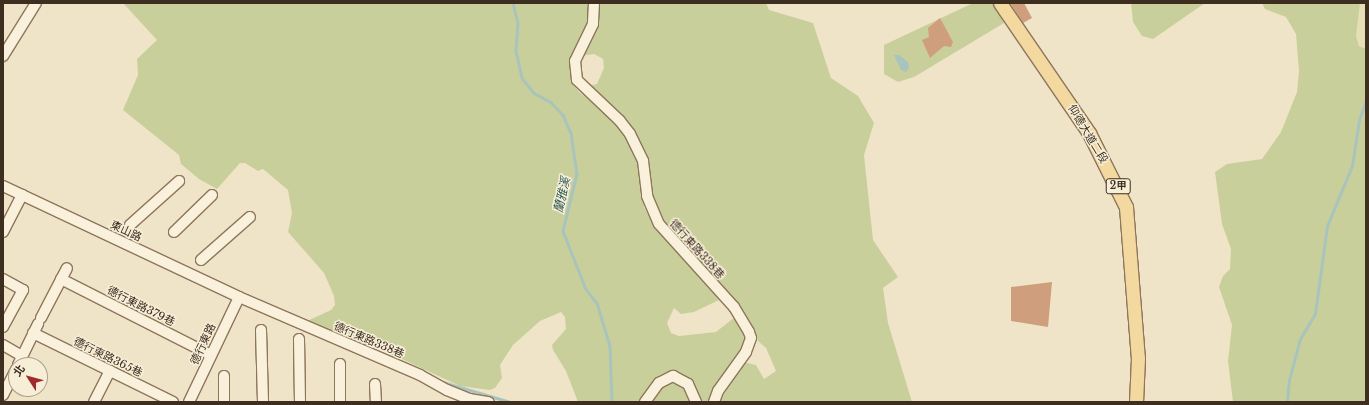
<!DOCTYPE html>
<meta charset="utf-8">
<style>
body{margin:0}
#map{position:relative;width:1369px;height:405px;overflow:hidden;background:#f0e4c8;font-family:"Libre Baskerville","Noto Sans TC",serif}
div>[style]{position:absolute}
.farmland>*{inset:0;background:#e6deb5}
.green>*{inset:0;background:#c9cf9b}
.water>*{inset:0;background:#a9c4bc}
.stream>*{height:2.5px;margin:-1.25px;padding:0 1.25px;transform-origin:1.25px;border-radius:1.25px;background:#a9c4bc}
.building>*{inset:0;background:#cf9f7d}
.roads{filter:drop-shadow(1px 0 #8d765c) drop-shadow(-1px 0 #8d765c) drop-shadow(0 1px #8d765c) drop-shadow(0 -1px #8d765c)}
.minor>*{height:10px;margin:-5px;padding:0 5px;transform-origin:5px;border-radius:5px;background:#faf1dc}
.major>*{height:13px;margin:-6.5px;padding:0 6.5px;transform-origin:6.5px;border-radius:6.5px;background:#f3d9a0}
span{translate:-50% -50%;white-space:nowrap;text-align:center;line-height:1.15;-webkit-text-stroke:3px #f7eed8;paint-order:stroke}
.shield-label span{padding:1px 3px;background:#f7eed8;border:1px solid;border-radius:3px;-webkit-text-stroke-width:0}
.shield-label{font-size:10px;color:#3d2e20;font-weight:700}
.street-label{font-size:11px;color:#3d2e20}
.water-label{font-size:12px;color:#2f5d5a;font-style:italic}
.frame{position:absolute;inset:0;border:4px solid #3d2e20;pointer-events:none}
.north{position:absolute;left:8px;top:357px;width:40px;height:40px;box-sizing:border-box;background:#f7eed8;border:1px solid #ada18e;border-radius:50%;rotate:306deg;font-size:11px;font-weight:700;line-height:16px;text-align:center;color:#3d2e20}
.north::after{content:'';display:block;margin:auto;width:14px;height:18px;background:#9e2a2b;clip-path:polygon(50% 0,100% 100%,50% 72%,0 100%)}
</style>
<div id="map">
<div class="farmland">
<i style="clip-path:polygon(1360px 3px,1366px 3px,1366px 49px,1359px 46px,1356px 36px)"></i>
</div>
<div class="green">
<i style="clip-path:polygon(123px 3px,591px 3px,589px 23px,571px 61px,572px 83px,579px 92px,621px 125px,641px 168px,644px 207px,653px 224px,719px 300px,694px 312px,681px 314px,674px 308px,667px 323px,671px 333px,679px 336px,716px 332px,735px 317px,745px 330px,747px 341px,743px 351px,711px 402px,698px 402px,692px 384px,678px 374px,640px 402px,578px 402px,566px 371px,553px 350px,552px 345px,566px 329px,565px 317px,561px 312px,540px 321px,513px 345px,500px 365px,502px 378px,495px 388px,490px 390px,460px 386px,374px 346px,358px 345px,305px 322px,331px 310px,335px 305px,334px 296px,324px 273px,288px 232px,292px 213px,288px 190px,263px 169px,258px 171px,245px 163px,240px 163px,217px 189px,199px 179px,181px 164px,179px 155px,123px 110px,138px 75px,137px 59px,157px 40px)"></i>
<i style="clip-path:polygon(598px 3px,766px 3px,769px 10px,813px 23px,831px 78px,858px 96px,874px 123px,864px 155px,873px 240px,898px 277px,883px 288px,888px 323px,912px 402px,719px 402px,744px 362px,756px 365px,764px 379px,776px 371px,766px 348px,759px 342px,730px 296px,660px 217px,654px 201px,648px 167px,631px 129px,587px 86px,597px 84px,604px 68px,603px 59px,594px 54px,581px 56px)"></i>
<i style="clip-path:polygon(973px 3px,993px 3px,1004px 23px,914px 77px,898px 82px,884px 74px,884px 45px)"></i>
<i style="clip-path:polygon(1131px 3px,1205px 3px,1153px 39px,1142px 36px,1133px 22px)"></i>
<i style="clip-path:polygon(1262px 3px,1360px 3px,1356px 36px,1359px 46px,1366px 49px,1366px 402px,1233px 402px,1228px 361px,1232px 325px,1219px 287px,1223px 276px,1230px 269px,1231px 249px,1222px 224px,1215px 172px,1227px 164px,1262px 159px,1281px 132px,1297px 92px,1299px 71px,1296px 34px,1286px 17px,1265px 9px)"></i>
<i style="clip-path:polygon(667px 380px,683px 384px,693px 402px,648px 402px)"></i>
</div>
<div class="water">
<i style="clip-path:polygon(894px 55px,899px 55px,908px 62px,909px 68px,906px 72px,901px 70px)"></i>
</div>
<div class="stream">
<i style="left:513px;top:3px;width:21px;rotate:76deg"></i>
<i style="left:518px;top:23px;width:28px;rotate:94deg"></i>
<i style="left:516px;top:51px;width:28px;rotate:77deg"></i>
<i style="left:522px;top:78px;width:19px;rotate:51deg"></i>
<i style="left:534px;top:93px;width:19px;rotate:28deg"></i>
<i style="left:551px;top:102px;width:18px;rotate:47deg"></i>
<i style="left:563px;top:115px;width:20px;rotate:66deg"></i>
<i style="left:571px;top:133px;width:41px;rotate:81.7deg"></i>
<i style="left:577px;top:174px;width:59px;rotate:103.8deg"></i>
<i style="left:563px;top:231px;width:62px;rotate:68.4deg"></i>
<i style="left:586px;top:289px;width:18px;rotate:52deg"></i>
<i style="left:597px;top:303px;width:45px;rotate:73.2deg"></i>
<i style="left:610px;top:346px;width:56px;rotate:88deg"></i>
<i style="left:443px;top:382px;width:70px;rotate:16.6deg"></i>
<i style="left:1287px;top:402px;width:22px;rotate:-85deg"></i>
<i style="left:1289px;top:380px;width:42px;rotate:-75deg"></i>
<i style="left:1300px;top:339px;width:29px;rotate:-59deg"></i>
<i style="left:1315px;top:314px;width:89px;rotate:-82.2deg"></i>
<i style="left:1327px;top:226px;width:65px;rotate:-67.4deg"></i>
<i style="left:1352px;top:166px;width:47px;rotate:-81.3deg"></i>
<i style="left:1359px;top:120px;width:20px;rotate:-70deg"></i>
</div>
<div class="building">
<i style="clip-path:polygon(1010px 3px,1024px 3px,1032px 18px,1023px 23px)"></i>
<i style="clip-path:polygon(940px 18px,953px 42px,951px 47px,944px 46px,930px 58px,922px 40px,929px 37px,928px 28px)"></i>
<i style="clip-path:polygon(1052px 282px,1048px 327px,1011px 321px,1011px 287px)"></i>
</div>
<div class="roads">
<div class="minor">
<i style="left:594px;top:3px;width:21px;rotate:93deg"></i>
<i style="left:593px;top:24px;width:41px;rotate:115.9deg"></i>
<i style="left:575px;top:61px;width:19px;rotate:84deg"></i>
<i style="left:577px;top:80px;width:59px;rotate:43.6deg"></i>
<i style="left:620px;top:121px;width:16px;rotate:52deg"></i>
<i style="left:630px;top:134px;width:30px;rotate:64deg"></i>
<i style="left:643px;top:161px;width:35px;rotate:83deg"></i>
<i style="left:647px;top:196px;width:30px;rotate:67deg"></i>
<i style="left:659px;top:224px;width:112px;rotate:47.9deg"></i>
<i style="left:734px;top:307px;width:29px;rotate:59deg"></i>
<i style="left:749px;top:332px;width:6px;rotate:72deg"></i>
<i style="left:751px;top:338px;width:15px;rotate:110deg"></i>
<i style="left:746px;top:352px;width:48px;rotate:125.7deg"></i>
<i style="left:718px;top:391px;width:12px;rotate:110deg"></i>
<i style="left:3px;top:56px;width:62px;rotate:-58.1deg"></i>
<i style="left:3px;top:186px;width:261px;rotate:25.2deg"></i>
<i style="left:239px;top:297px;width:197px;rotate:23.3deg"></i>
<i style="left:420px;top:375px;width:31px;rotate:29deg"></i>
<i style="left:447px;top:390px;width:24px;rotate:22deg"></i>
<i style="left:469px;top:399px;width:20px;rotate:9deg"></i>
<i style="left:130px;top:225px;width:66px;rotate:-41.9deg"></i>
<i style="left:3px;top:232px;width:42px;rotate:-62.8deg"></i>
<i style="left:174px;top:232px;width:53px;rotate:-44.2deg"></i>
<i style="left:201px;top:260px;width:65px;rotate:-41.3deg"></i>
<i style="left:3px;top:279px;width:23px;rotate:29deg"></i>
<i style="left:23px;top:290px;width:42px;rotate:118.4deg"></i>
<i style="left:61px;top:279px;width:168px;rotate:26.9deg"></i>
<i style="left:41px;top:318px;width:56px;rotate:-62.5deg"></i>
<i style="left:261px;top:330px;width:72px;rotate:88.4deg"></i>
<i style="left:33px;top:333px;width:156px;rotate:26.2deg"></i>
<i style="left:299px;top:339px;width:63px;rotate:89.1deg"></i>
<i style="left:3px;top:345px;width:22px;rotate:30deg"></i>
<i style="left:18px;top:365px;width:46px;rotate:-64deg"></i>
<i style="left:224px;top:376px;width:26px;rotate:90deg"></i>
<i style="left:375px;top:384px;width:18px;rotate:87deg"></i>
<i style="left:3px;top:395px;width:29px;rotate:-63deg"></i>
<i style="left:94px;top:402px;width:35px;rotate:-63deg"></i>
<i style="left:189px;top:402px;width:116px;rotate:-64.5deg"></i>
<i style="left:340px;top:402px;width:38px;rotate:-90deg"></i>
<i style="left:645px;top:402px;width:24px;rotate:-54deg"></i>
<i style="left:659px;top:383px;width:16px;rotate:-27deg"></i>
<i style="left:673px;top:376px;width:17px;rotate:28deg"></i>
<i style="left:688px;top:384px;width:20px;rotate:66deg"></i>
</div>
<div class="major">
<i style="left:1000px;top:3px;width:158px;rotate:55.6deg"></i>
<i style="left:1089px;top:133px;width:83px;rotate:63.4deg"></i>
<i style="left:1126px;top:207px;width:151px;rotate:85.5deg"></i>
<i style="left:1138px;top:358px;width:44px;rotate:92.6deg"></i>
</div>
</div>
<div class="shield-label">
<span style="left:1118px;top:186px">2甲</span>
</div>
<div class="street-label">
<span style="left:1088px;top:134px;rotate:59deg">仰德大道二段</span>
<span style="left:126px;top:231px;rotate:25deg">東山路</span>
<span style="left:697px;top:249px;rotate:48deg">德行東路338巷</span>
<span style="left:141px;top:306px;rotate:27deg">德行東路379巷</span>
<span style="left:369px;top:340px;rotate:23deg">德行東路338巷</span>
<span style="left:203px;top:344px;rotate:-65deg">德行東路</span>
<span style="left:108px;top:357px;rotate:26deg">德行東路365巷</span>
</div>
<div class="water-label">
<span style="left:562px;top:195px;rotate:-77deg">蘭雅溪</span>
</div>
<div class="frame"></div>
<div class="north">北</div>
</div>
